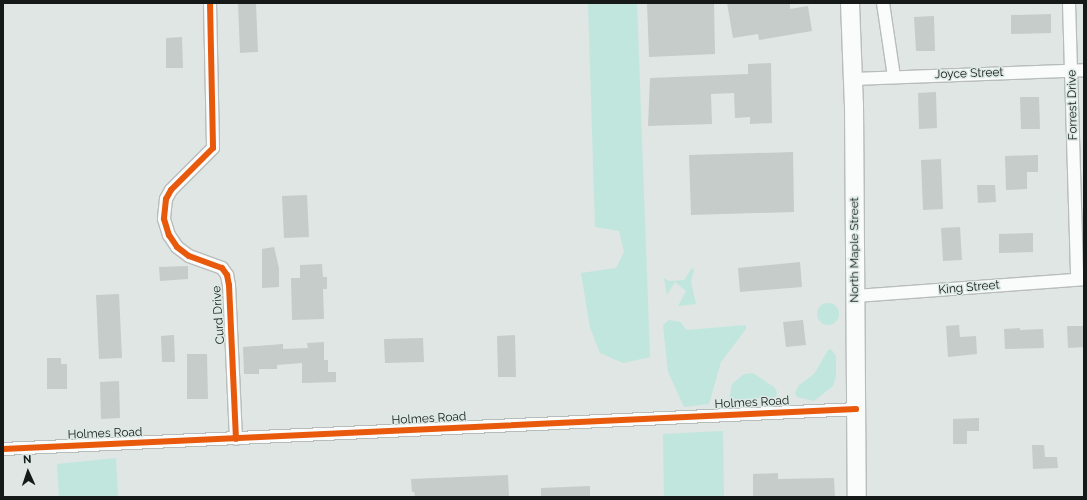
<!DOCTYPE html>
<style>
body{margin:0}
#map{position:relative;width:1087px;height:500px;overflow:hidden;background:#dfe6e4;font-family:Raleway,sans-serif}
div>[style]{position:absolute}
.green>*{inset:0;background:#c1e6dd}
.round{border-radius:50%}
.building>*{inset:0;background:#c6ccca}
.roads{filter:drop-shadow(1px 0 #b8bdbc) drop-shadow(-1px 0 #b8bdbc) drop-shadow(0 1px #b8bdbc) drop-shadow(0 -1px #b8bdbc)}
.street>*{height:12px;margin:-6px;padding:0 6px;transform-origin:6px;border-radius:6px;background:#fafbfb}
.secondary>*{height:18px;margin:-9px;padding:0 9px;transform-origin:9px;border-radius:9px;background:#fafbfb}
.cycleway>*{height:6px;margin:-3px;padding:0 3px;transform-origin:3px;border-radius:3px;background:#e8590c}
span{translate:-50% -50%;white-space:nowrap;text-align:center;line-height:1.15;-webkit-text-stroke:3px #dce9e5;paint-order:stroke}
.street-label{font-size:12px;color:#151918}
.frame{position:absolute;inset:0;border:4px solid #151918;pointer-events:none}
.north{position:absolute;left:8px;top:452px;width:40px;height:40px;-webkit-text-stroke:3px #dce9e5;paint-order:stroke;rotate:357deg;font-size:11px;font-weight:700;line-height:16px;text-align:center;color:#151918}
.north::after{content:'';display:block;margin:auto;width:14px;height:18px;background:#151918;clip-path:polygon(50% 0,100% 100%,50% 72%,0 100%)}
</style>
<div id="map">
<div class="green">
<i style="clip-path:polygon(588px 3px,637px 3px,650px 357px,623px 363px,600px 353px,590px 328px,581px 273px,616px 268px,624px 252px,619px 231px,595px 227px)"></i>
<i style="clip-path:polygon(692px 268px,694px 269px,691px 282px,696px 304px,678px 306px,686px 291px,675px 282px,667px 295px,664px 278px,669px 281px,684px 280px)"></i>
<i class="round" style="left:817px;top:303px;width:22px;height:22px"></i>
<i style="clip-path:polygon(669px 320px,680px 322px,687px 330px,746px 325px,746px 329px,721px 362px,709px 404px,684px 407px,668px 372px,663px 325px)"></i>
<i style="clip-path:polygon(831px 349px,836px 356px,836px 376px,833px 386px,814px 401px,797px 397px,795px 393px,799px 385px,814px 374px,828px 350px)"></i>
<i style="clip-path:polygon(753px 373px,774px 387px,777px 392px,776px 397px,729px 400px,732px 384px,744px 374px)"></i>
<i style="clip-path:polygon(723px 431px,724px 497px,664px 497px,663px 434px)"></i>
<i style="clip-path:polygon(116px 458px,118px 497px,59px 497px,57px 464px)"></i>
</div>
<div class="building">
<i style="clip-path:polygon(238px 3px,256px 3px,258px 52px,240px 53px)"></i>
<i style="clip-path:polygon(647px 3px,714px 3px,715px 54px,649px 57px)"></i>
<i style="clip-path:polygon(727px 3px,790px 3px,790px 9px,808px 6px,812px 31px,759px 40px,758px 34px,733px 38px)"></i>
<i style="clip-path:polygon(1051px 14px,1051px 33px,1011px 34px,1011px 15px)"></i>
<i style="clip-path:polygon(934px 16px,935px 51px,916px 51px,914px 17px)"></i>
<i style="clip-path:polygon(182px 37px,183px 68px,166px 68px,166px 38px)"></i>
<i style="clip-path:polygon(771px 63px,772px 123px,750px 124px,750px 117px,735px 118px,734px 93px,711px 94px,712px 124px,648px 126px,650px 78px,748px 74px,748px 64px)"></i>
<i style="clip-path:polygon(936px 92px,937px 128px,919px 129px,918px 93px)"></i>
<i style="clip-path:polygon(1020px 97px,1039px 97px,1040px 129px,1021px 129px)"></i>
<i style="clip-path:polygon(793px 152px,794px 212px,691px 215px,689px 155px)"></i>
<i style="clip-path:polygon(1038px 155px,1038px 172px,1027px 172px,1027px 189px,1006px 190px,1005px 156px)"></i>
<i style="clip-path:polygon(941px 159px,943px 209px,923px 210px,921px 160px)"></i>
<i style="clip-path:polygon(977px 185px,995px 185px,996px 202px,978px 203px)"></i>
<i style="clip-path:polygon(307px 195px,309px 237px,284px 238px,282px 196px)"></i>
<i style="clip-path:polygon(960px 227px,962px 260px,943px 261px,941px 228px)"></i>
<i style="clip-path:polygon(1033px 233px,1033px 252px,999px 253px,999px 234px)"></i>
<i style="clip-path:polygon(274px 247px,279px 268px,279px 287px,262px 288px,262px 249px)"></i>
<i style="clip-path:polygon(800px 262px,802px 287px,740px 292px,738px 268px)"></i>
<i style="clip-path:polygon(322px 264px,323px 277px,327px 277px,327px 289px,323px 289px,324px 319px,292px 320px,291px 278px,300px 278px,300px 265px)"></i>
<i style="clip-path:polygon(188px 266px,188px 279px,160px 281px,159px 267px)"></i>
<i style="clip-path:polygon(119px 294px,122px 358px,99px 359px,96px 295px)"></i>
<i style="clip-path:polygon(803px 320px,806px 345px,786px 347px,783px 322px)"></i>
<i style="clip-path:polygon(959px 325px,960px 337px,976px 336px,977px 354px,948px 357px,946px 326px)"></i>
<i style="clip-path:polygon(1067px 326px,1083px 326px,1084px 347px,1068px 348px)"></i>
<i style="clip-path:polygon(1020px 328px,1020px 330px,1043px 329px,1044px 348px,1005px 349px,1004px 329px)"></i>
<i style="clip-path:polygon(174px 335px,175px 362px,162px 362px,161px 336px)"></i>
<i style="clip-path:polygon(515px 335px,516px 377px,498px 377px,497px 336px)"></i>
<i style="clip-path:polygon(423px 338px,424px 362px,385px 363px,384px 339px)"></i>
<i style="clip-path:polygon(324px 342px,324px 360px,328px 360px,328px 372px,336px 372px,336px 382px,302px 383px,302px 363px,277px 365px,277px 369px,259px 369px,259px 374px,244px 374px,243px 347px,283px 344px,283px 349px,308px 348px,307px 343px)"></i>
<i style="clip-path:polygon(187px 354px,207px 354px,208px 399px,187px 399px)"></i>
<i style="clip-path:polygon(47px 358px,61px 358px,61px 364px,67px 364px,67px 389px,47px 389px)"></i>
<i style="clip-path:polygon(119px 381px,120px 418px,101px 419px,100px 382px)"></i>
<i style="clip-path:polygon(979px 418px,979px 431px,967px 431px,967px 444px,953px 444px,953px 419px)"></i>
<i style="clip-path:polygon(1032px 445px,1044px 445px,1045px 457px,1057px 457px,1058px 468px,1033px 469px)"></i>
<i style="clip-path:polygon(778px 473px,778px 479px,834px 478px,835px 497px,753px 497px,753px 474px)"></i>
<i style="clip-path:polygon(508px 475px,509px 497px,415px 497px,414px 492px,412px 492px,411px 479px)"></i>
<i style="clip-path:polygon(590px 486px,590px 497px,541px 497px,541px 488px)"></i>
</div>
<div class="roads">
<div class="street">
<i style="left:210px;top:3px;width:145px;rotate:88.8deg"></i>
<i style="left:213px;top:148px;width:59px;rotate:135deg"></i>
<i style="left:171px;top:190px;width:10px;rotate:119deg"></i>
<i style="left:166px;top:199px;width:20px;rotate:96deg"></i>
<i style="left:164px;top:219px;width:17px;rotate:73deg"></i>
<i style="left:169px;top:235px;width:14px;rotate:56deg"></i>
<i style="left:177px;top:247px;width:15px;rotate:37deg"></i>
<i style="left:189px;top:256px;width:35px;rotate:20deg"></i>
<i style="left:222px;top:268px;width:9px;rotate:54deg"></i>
<i style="left:227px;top:275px;width:10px;rotate:79deg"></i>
<i style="left:229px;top:285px;width:154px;rotate:87.4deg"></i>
<i style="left:883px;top:3px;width:75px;rotate:81.5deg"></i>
<i style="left:1069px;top:3px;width:276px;rotate:88.3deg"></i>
<i style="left:853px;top:79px;width:231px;rotate:-2.2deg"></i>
<i style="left:855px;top:296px;width:230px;rotate:-4.2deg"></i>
<i style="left:3px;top:449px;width:854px;rotate:-2.68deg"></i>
</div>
<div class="secondary">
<i style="left:850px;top:3px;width:102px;rotate:87.8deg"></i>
<i style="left:854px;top:105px;width:392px;rotate:89.6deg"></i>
</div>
</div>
<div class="cycleway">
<i style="left:210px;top:3px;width:145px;rotate:88.8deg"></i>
<i style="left:213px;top:148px;width:59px;rotate:135deg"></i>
<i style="left:171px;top:190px;width:10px;rotate:119deg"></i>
<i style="left:166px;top:199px;width:20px;rotate:96deg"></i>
<i style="left:164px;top:219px;width:17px;rotate:73deg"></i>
<i style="left:169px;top:235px;width:14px;rotate:56deg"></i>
<i style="left:177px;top:247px;width:15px;rotate:37deg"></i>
<i style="left:189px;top:256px;width:35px;rotate:20deg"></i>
<i style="left:222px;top:268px;width:9px;rotate:54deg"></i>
<i style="left:227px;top:275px;width:10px;rotate:79deg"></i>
<i style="left:229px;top:285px;width:154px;rotate:87.4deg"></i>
<i style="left:3px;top:449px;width:854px;rotate:-2.68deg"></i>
</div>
<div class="street-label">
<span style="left:969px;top:74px;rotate:-2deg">Joyce Street</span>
<span style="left:1073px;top:105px;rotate:-91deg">Forrest Drive</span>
<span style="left:855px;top:250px;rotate:-90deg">North Maple Street</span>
<span style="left:969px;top:288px;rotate:-5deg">King Street</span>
<span style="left:219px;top:315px;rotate:-94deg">Curd Drive</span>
<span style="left:752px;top:403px;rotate:-3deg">Holmes Road</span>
<span style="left:429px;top:419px;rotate:-3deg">Holmes Road</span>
<span style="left:105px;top:434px;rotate:-2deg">Holmes Road</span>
</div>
<div class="frame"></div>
<div class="north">N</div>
</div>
